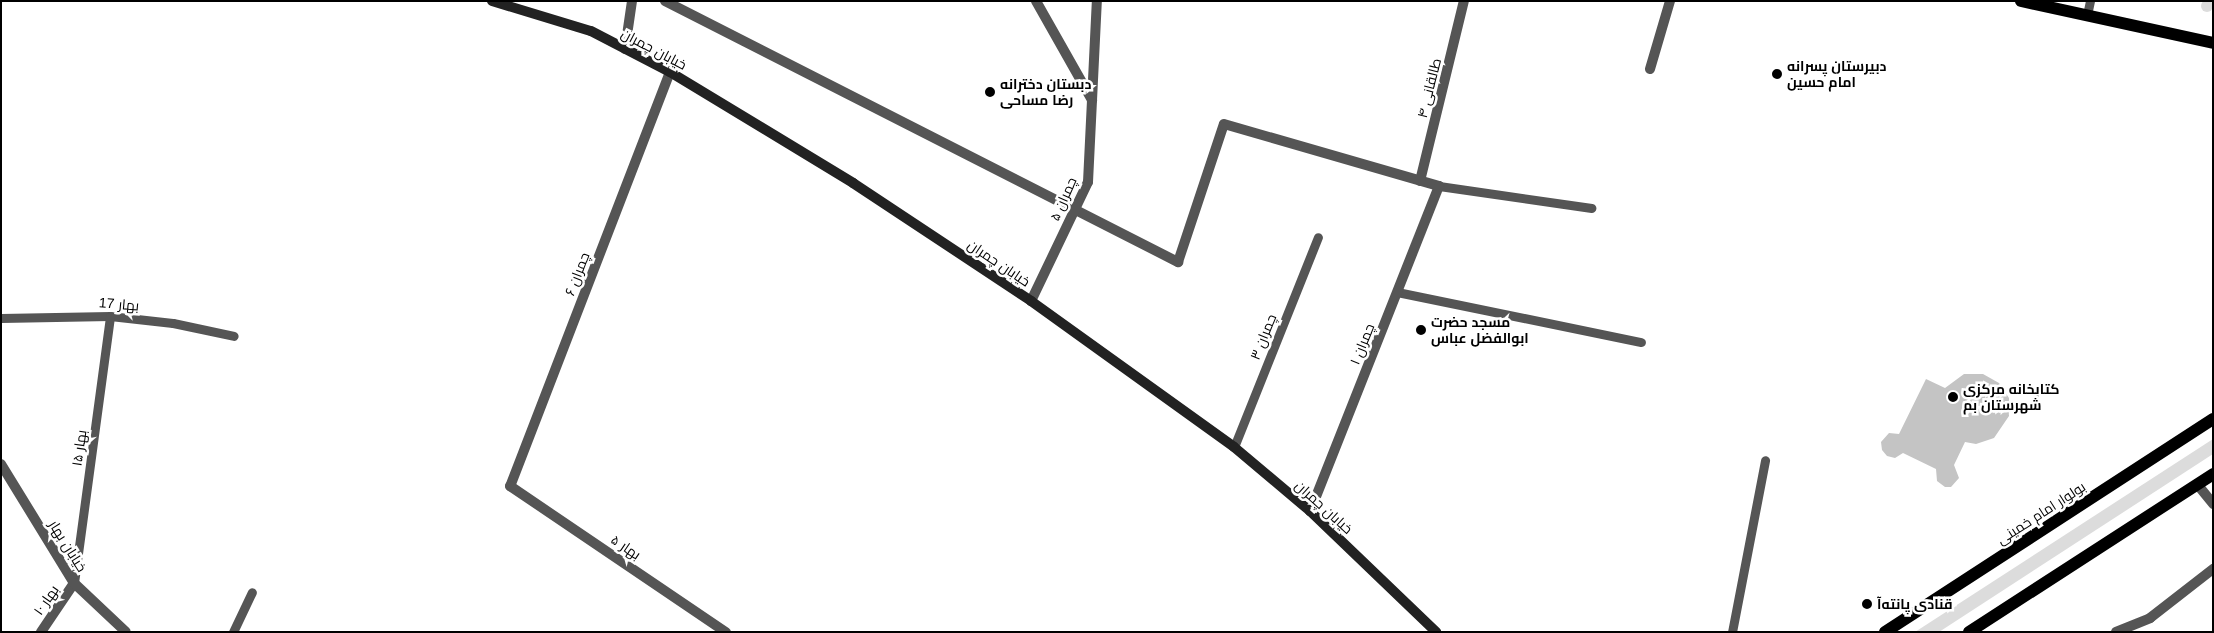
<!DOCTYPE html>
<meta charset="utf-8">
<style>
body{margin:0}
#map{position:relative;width:2214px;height:633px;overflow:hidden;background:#fff;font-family:Arial,Cairo,sans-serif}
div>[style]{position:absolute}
.green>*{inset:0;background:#dcdcdc}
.round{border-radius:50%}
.building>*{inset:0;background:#c4c4c4}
.service>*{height:9px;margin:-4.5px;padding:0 4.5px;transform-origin:4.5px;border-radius:4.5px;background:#555}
.minor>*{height:10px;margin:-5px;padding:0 5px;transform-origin:5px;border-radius:5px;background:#555}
.tertiary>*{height:10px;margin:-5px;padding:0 5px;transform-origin:5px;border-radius:5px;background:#555}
.secondary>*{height:10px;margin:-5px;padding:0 5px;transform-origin:5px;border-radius:5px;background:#222}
.primary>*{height:12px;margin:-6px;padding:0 6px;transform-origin:6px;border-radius:6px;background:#000}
.dots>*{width:14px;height:14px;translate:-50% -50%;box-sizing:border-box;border:2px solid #fff;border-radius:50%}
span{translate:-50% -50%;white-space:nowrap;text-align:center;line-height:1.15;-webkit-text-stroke:5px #fff;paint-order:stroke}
.street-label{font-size:14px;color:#000}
.poi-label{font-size:14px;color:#000;font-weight:700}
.left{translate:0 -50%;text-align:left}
.frame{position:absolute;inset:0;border:2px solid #000;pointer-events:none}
</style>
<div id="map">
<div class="green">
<i class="round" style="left:2201px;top:0;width:12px;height:12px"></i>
<i style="clip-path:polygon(2213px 439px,2213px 454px,1939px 632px,1915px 632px)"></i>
</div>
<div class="building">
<i style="clip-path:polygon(1964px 374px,1983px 374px,1999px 383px,2009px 398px,2009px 416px,1994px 438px,1976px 444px,1965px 442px,1954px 465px,1959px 478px,1951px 487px,1945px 487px,1937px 481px,1936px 469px,1903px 453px,1895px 458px,1887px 456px,1882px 450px,1881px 442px,1889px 433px,1899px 434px,1926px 379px,1945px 388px)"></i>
</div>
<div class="service">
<i style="left:2087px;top:15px;width:14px;rotate:-78deg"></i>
<i style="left:1439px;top:186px;width:154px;rotate:8.2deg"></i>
<i style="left:1397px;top:292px;width:249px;rotate:11.6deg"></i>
<i style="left:1px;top:318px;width:109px;rotate:-1.1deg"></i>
<i style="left:110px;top:316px;width:63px;rotate:6.3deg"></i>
<i style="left:173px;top:323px;width:62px;rotate:12deg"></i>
<i style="left:1234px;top:447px;width:226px;rotate:-68.2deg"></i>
<i style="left:74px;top:583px;width:269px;rotate:-82.3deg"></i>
<i style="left:233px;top:632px;width:44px;rotate:-64.6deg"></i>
<i style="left:1732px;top:632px;width:175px;rotate:-79.1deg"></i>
</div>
<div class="minor">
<i style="left:665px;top:1px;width:576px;rotate:26.97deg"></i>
<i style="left:1178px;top:262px;width:145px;rotate:-71.6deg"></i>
<i style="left:1224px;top:124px;width:224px;rotate:16.1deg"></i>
<i style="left:1439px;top:186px;width:350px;rotate:111.6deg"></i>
<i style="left:1036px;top:1px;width:114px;rotate:60.5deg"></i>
<i style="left:625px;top:49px;width:49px;rotate:-81.7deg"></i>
<i style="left:1650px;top:69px;width:71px;rotate:-73.6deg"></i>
<i style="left:670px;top:72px;width:444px;rotate:111.1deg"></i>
<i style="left:510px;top:486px;width:261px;rotate:34.1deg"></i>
<i style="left:1420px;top:181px;width:185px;rotate:-76.3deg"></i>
<i style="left:1031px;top:301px;width:132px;rotate:-64.4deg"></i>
<i style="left:1088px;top:182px;width:181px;rotate:-87.2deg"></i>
<i style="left:2197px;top:484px;width:26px;rotate:51deg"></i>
<i style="left:41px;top:632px;width:59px;rotate:-56deg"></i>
<i style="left:2116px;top:632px;width:37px;rotate:-22deg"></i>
<i style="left:2150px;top:618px;width:80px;rotate:-37.9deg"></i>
</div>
<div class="tertiary">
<i style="left:1px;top:464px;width:140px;rotate:58.5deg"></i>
<i style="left:74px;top:583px;width:71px;rotate:43.3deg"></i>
</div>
<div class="secondary">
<i style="left:492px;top:1px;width:103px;rotate:16.9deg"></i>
<i style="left:591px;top:31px;width:89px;rotate:27.4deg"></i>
<i style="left:670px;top:72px;width:214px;rotate:31.2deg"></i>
<i style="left:853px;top:183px;width:214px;rotate:33.5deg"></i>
<i style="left:1031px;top:301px;width:250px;rotate:35.7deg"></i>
<i style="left:1234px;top:447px;width:99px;rotate:40.1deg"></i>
<i style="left:1310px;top:511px;width:175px;rotate:43.8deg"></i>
</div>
<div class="primary">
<i style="left:2021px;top:1px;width:197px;rotate:12.3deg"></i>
<i style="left:1885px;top:632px;width:391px;rotate:-33deg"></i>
<i style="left:1969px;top:632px;width:291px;rotate:-32.9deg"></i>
</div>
<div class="dots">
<i style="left:1777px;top:74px;background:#000"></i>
<i style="left:990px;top:92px;background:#000"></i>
<i style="left:1421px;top:330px;background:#000"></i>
<i style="left:1953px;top:397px;background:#000"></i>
<i style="left:1867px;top:604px;background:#000"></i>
</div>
<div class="street-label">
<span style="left:654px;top:49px;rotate:28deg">خیابان چمران</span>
<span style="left:1429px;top:88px;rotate:-76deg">طالقانی ۴</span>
<span style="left:1063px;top:199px;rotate:-66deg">چمران ۵</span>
<span style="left:999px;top:263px;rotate:34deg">خیابان چمران</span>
<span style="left:577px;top:274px;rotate:-69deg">چمران ۶</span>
<span style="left:119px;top:304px;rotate:5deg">بهار 17</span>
<span style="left:1263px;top:337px;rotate:-68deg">چمران ۳</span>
<span style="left:1362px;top:344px;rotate:-68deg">چمران ۱</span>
<span style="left:79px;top:448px;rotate:-82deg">بهار ۱۵</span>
<span style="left:1324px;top:507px;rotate:42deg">خیابان چمران</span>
<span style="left:2041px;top:513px;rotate:-33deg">بولوار امام خمینی</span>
<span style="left:68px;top:546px;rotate:58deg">خیابان بهار</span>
<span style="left:626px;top:547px;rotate:34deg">بهار ۵</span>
<span style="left:46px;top:600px;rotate:-55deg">بهار ۱۰</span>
</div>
<div class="poi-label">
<span class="left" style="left:1787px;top:74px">دبیرستان پسرانه<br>امام حسین</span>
<span class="left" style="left:1000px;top:92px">دبستان دخترانه<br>رضا مساحی</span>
<span class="left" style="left:1431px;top:330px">مسجد حضرت<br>ابوالفضل عباس</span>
<span class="left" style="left:1963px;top:397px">کتابخانه مرکزی<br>شهرستان بم</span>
<span class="left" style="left:1877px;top:604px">قنادی پانته‌آ</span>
</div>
<div class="frame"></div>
</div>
